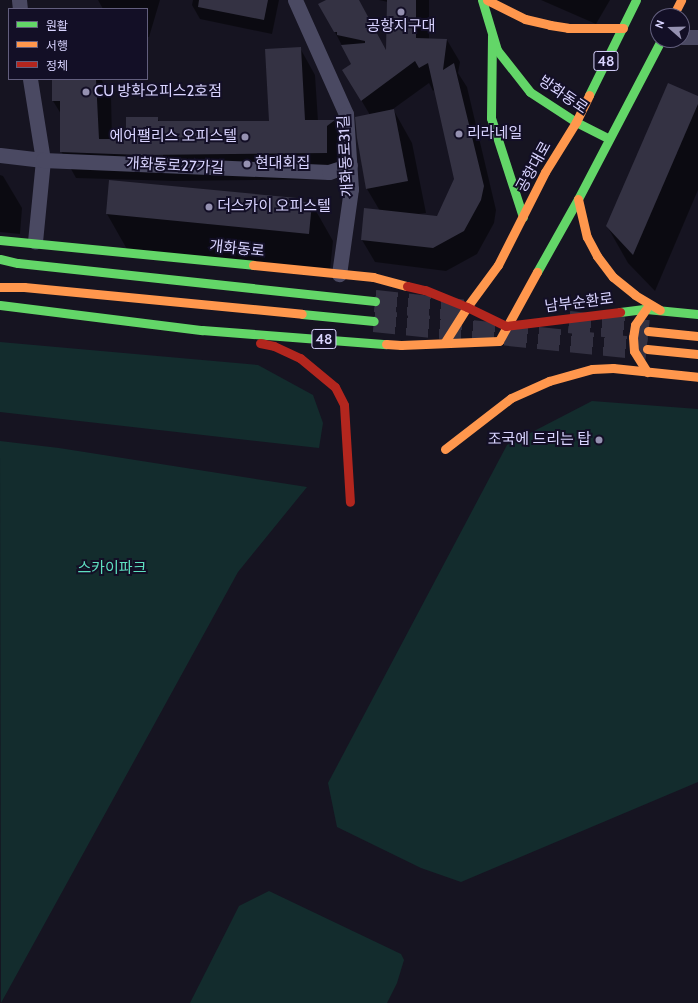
<!DOCTYPE html>
<meta charset="utf-8">
<style>
body{margin:0}
#map{position:relative;width:698px;height:1003px;overflow:hidden;background:#161421;font-family:Cabin,"Noto Sans KR",sans-serif}
div>[style]{position:absolute}
.green>*{inset:0;background:#132c2d}
.shadow>*{inset:0;background:#0007}
.building>*{inset:0;background:#343243}
.primary-tunnel>*{height:22px;margin-top:-11px;transform-origin:0;background:repeating-linear-gradient(90deg,#333142 0 22px,transparent 0 33px)}
.street>*{height:15px;margin:-7.5px;padding:0 7.5px;transform-origin:7.5px;border-radius:7.5px;background:#4a4962}
.fast>*{height:9px;margin:-4.5px;padding:0 4.5px;transform-origin:4.5px;border-radius:4.5px;background:#63d668}
.slow>*{height:9px;margin:-4.5px;padding:0 4.5px;transform-origin:4.5px;border-radius:4.5px;background:#ff974d}
.jam>*{height:9px;margin:-4.5px;padding:0 4.5px;transform-origin:4.5px;border-radius:4.5px;background:#b3261e}
.dots>*{width:11px;height:11px;translate:-50% -50%;box-sizing:border-box;border:2px solid #130f26;border-radius:50%}
span{translate:-50% -50%;white-space:nowrap;text-align:center;line-height:1.15;-webkit-text-stroke:4px #130f26;paint-order:stroke}
.shield-label span{padding:1px 3px;background:#130f26;border:1px solid;border-radius:3px;-webkit-text-stroke-width:0}
.shield-label{font-size:14px;color:#d9d4ff;font-weight:700}
.poi-label{font-size:15px;color:#d9d4ff}
.left{translate:0 -50%;text-align:left}
.right{translate:-100% -50%;text-align:right}
.street-label{font-size:15px;color:#d9d4ff}
.park-label{font-size:15px;color:#5fe0c0}
.legend{position:absolute;left:8px;top:8px;width:140px;height:72px;box-sizing:border-box;background:#130f26;border:1px solid #625e7d;margin:0;padding:5px 7px;list-style:none;font-size:12px;color:#d9d4ff}
.legend li{display:flex;align-items:center;gap:8px;height:20px}
.legend b{width:20px;border:1px solid #625e7d}
.north{position:absolute;left:650px;top:8px;width:40px;height:40px;box-sizing:border-box;background:#130f26;border:1px solid #625e7d;border-radius:50%;rotate:290deg;font-size:11px;font-weight:700;line-height:16px;text-align:center;color:#d9d4ff}
.north::after{content:'';display:block;margin:auto;width:14px;height:18px;background:#9591b1;clip-path:polygon(50% 0,100% 100%,50% 72%,0 100%)}
</style>
<div id="map">
<div class="green">
<i style="clip-path:polygon(0 342px,258px 365px,313px 395px,323px 423px,319px 448px,0 412px)"></i>
<i style="clip-path:polygon(592px 401px,698px 409px,698px 782px,461px 882px,421px 868px,337px 827px,328px 783px,507px 445px)"></i>
<i style="clip-path:polygon(0 441px,59px 448px,307px 487px,238px 572px,1px 1003px)"></i>
<i style="clip-path:polygon(269px 891px,401px 954px,404px 960px,397px 983px,387px 1003px,190px 1003px,239px 906px)"></i>
</div>
<div class="shadow">
<i style="clip-path:polygon(98px 0,160px 0,149px 37px,147px 37px,147px 9px,103px 9px)"></i>
<i style="clip-path:polygon(193px 0,279px 0,272px 34px,200px 19px,192px 5px)"></i>
<i style="clip-path:polygon(evenodd,328px 0,358px 0,387px 53px,388px 2px,379px 0,429px 0,429px 39px,447px 40px,460px 62px,458px 73px,467px 87px,496px 210px,494px 223px,477px 254px,446px 271px,375px 262px,362px 240px,380px 211px,367px 189px,370px 115px,357px 93px,352px 65px,335px 32px,328px 0,429px 83px,433px 91px,435px 89px,455px 180px,438px 217px,418px 214px,426px 213px,412px 143px,393px 109px,429px 83px)"></i>
<i style="clip-path:polygon(541px 0,610px 0,596px 24px)"></i>
<i style="clip-path:polygon(evenodd,300px 48px,315px 75px,318px 121px,334px 121px,349px 147px,342px 153px,342px 179px,174px 181px,76px 178px,61px 151px,61px 114px,53px 101px,53px 79px,101px 79px,111px 96px,112px 140px,127px 140px,157px 118px,160px 122px,270px 122px,300px 48px,141px 153px,163px 154px,163px 156px,141px 155px,141px 153px)"></i>
<i style="clip-path:polygon(698px 97px,698px 190px,655px 291px,628px 263px,607px 226px)"></i>
<i style="clip-path:polygon(0 175px,3px 176px,22px 208px,20px 234px,0 232px)"></i>
<i style="clip-path:polygon(297px 199px,299px 203px,312px 204px,333px 241px,330px 270px,128px 251px,107px 214px)"></i>
</div>
<div class="building">
<i style="clip-path:polygon(199px 0,268px 0,264px 20px,198px 7px)"></i>
<i style="clip-path:polygon(326px 0,359px 0,386px 50px,387px 0,416px 0,416px 38px,447px 39px,443px 70px,454px 63px,484px 186px,481px 200px,464px 231px,433px 248px,361px 240px,364px 208px,437px 216px,454px 179px,428px 63px,419px 68px,415px 61px,361px 101px,342px 70px,351px 64px,341px 45px,365px 43px,365px 41px,337px 35px,337px 32px,334px 32px,318px 4px)"></i>
<i style="clip-path:polygon(301px 47px,305px 120px,335px 120px,327px 126px,327px 153px,141px 155px,60px 152px,60px 101px,52px 101px,52px 79px,96px 79px,99px 139px,126px 139px,126px 117px,158px 117px,158px 121px,269px 121px,265px 49px)"></i>
<i style="clip-path:polygon(668px 83px,698px 96px,698px 104px,633px 255px,606px 226px)"></i>
<i style="clip-path:polygon(394px 109px,408px 181px,366px 189px,357px 138px,355px 117px)"></i>
<i style="clip-path:polygon(109px 180px,297px 198px,298px 201px,312px 203px,309px 234px,106px 214px)"></i>
</div>
<div class="primary-tunnel">
<i style="left:375px;top:301px;width:95px;rotate:6.1deg"></i>
<i style="left:374px;top:321px;width:274px;rotate:5.9deg"></i>
<i style="left:569px;top:322px;width:80px;rotate:6.5deg"></i>
</div>
<div class="street">
<i style="left:19px;top:0;width:9px;rotate:84deg"></i>
<i style="left:295px;top:0;width:125px;rotate:65.9deg"></i>
<i style="left:346px;top:114px;width:75px;rotate:86.2deg"></i>
<i style="left:351px;top:189px;width:86px;rotate:98deg"></i>
<i style="left:682px;top:37px;width:16px"></i>
<i style="left:30px;top:79px;width:82px;rotate:80.9deg"></i>
<i style="left:43px;top:160px;width:82px;rotate:95.6deg"></i>
<i style="left:0;top:155px;width:43px;rotate:6.6deg"></i>
<i style="left:43px;top:160px;width:286px;rotate:2.4deg"></i>
<i style="left:329px;top:172px;width:22px;rotate:-18deg"></i>
</div>
<div class="fast">
<i style="left:482px;top:0;width:52px;rotate:73.3deg"></i>
<i style="left:497px;top:50px;width:53px;rotate:51.8deg"></i>
<i style="left:530px;top:92px;width:55px;rotate:33.1deg"></i>
<i style="left:576px;top:122px;width:36px;rotate:27deg"></i>
<i style="left:492px;top:36px;width:82px;rotate:90.7deg"></i>
<i style="left:491px;top:118px;width:104px;rotate:72.1deg"></i>
<i style="left:589px;top:95px;width:106px;rotate:-63.7deg"></i>
<i style="left:0;top:240px;width:254px;rotate:5.6deg"></i>
<i style="left:0;top:259px;width:18px;rotate:13deg"></i>
<i style="left:18px;top:263px;width:359px;rotate:6.1deg"></i>
<i style="left:537px;top:272px;width:84px;rotate:-60.7deg"></i>
<i style="left:578px;top:199px;width:179px;rotate:-62.4deg"></i>
<i style="left:0;top:305px;width:204px;rotate:7.1deg"></i>
<i style="left:202px;top:330px;width:185px;rotate:4.4deg"></i>
<i style="left:620px;top:312px;width:26px;rotate:-7deg"></i>
<i style="left:646px;top:309px;width:52px;rotate:5.5deg"></i>
<i style="left:302px;top:314px;width:72px;rotate:5.6deg"></i>
</div>
<div class="slow">
<i style="left:487px;top:0;width:42px;rotate:26.6deg"></i>
<i style="left:525px;top:19px;width:26px;rotate:13deg"></i>
<i style="left:550px;top:25px;width:18px;rotate:9deg"></i>
<i style="left:568px;top:28px;width:55px"></i>
<i style="left:673px;top:16px;width:18px;rotate:-63deg"></i>
<i style="left:578px;top:199px;width:39px;rotate:77deg"></i>
<i style="left:587px;top:237px;width:21px;rotate:62deg"></i>
<i style="left:597px;top:256px;width:26px;rotate:53deg"></i>
<i style="left:613px;top:277px;width:28px;rotate:39deg"></i>
<i style="left:635px;top:295px;width:29px;rotate:31deg"></i>
<i style="left:253px;top:265px;width:121px;rotate:5.7deg"></i>
<i style="left:373px;top:277px;width:35px;rotate:15deg"></i>
<i style="left:0;top:287px;width:24px"></i>
<i style="left:24px;top:287px;width:279px;rotate:5.5deg"></i>
<i style="left:646px;top:309px;width:19px;rotate:125deg"></i>
<i style="left:635px;top:325px;width:12px;rotate:99deg"></i>
<i style="left:633px;top:337px;width:14px;rotate:86deg"></i>
<i style="left:634px;top:351px;width:25px;rotate:58deg"></i>
<i style="left:648px;top:331px;width:50px;rotate:5.7deg"></i>
<i style="left:445px;top:342px;width:41px;rotate:-57.8deg"></i>
<i style="left:467px;top:307px;width:52px;rotate:-53.6deg"></i>
<i style="left:498px;top:265px;width:104px;rotate:-63.2deg"></i>
<i style="left:545px;top:172px;width:59px;rotate:-58.2deg"></i>
<i style="left:576px;top:122px;width:30px;rotate:-64deg"></i>
<i style="left:386px;top:344px;width:15px;rotate:4deg"></i>
<i style="left:401px;top:345px;width:98px;rotate:-2.3deg"></i>
<i style="left:499px;top:341px;width:79px;rotate:-61.2deg"></i>
<i style="left:647px;top:349px;width:51px;rotate:5.6deg"></i>
<i style="left:445px;top:449px;width:83px;rotate:-37.7deg"></i>
<i style="left:511px;top:398px;width:42px;rotate:-24.1deg"></i>
<i style="left:549px;top:381px;width:45px;rotate:-15.6deg"></i>
<i style="left:592px;top:369px;width:21px;rotate:-3deg"></i>
<i style="left:613px;top:368px;width:85px;rotate:6deg"></i>
</div>
<div class="jam">
<i style="left:407px;top:286px;width:18px;rotate:13deg"></i>
<i style="left:425px;top:290px;width:45px;rotate:22deg"></i>
<i style="left:467px;top:307px;width:43px;rotate:26deg"></i>
<i style="left:506px;top:326px;width:115px;rotate:-7deg"></i>
<i style="left:260px;top:343px;width:14px;rotate:12deg"></i>
<i style="left:274px;top:346px;width:29px;rotate:25deg"></i>
<i style="left:300px;top:358px;width:45px;rotate:39.6deg"></i>
<i style="left:335px;top:387px;width:20px;rotate:63deg"></i>
<i style="left:344px;top:405px;width:97px;rotate:86.5deg"></i>
</div>
<div class="dots">
<i style="left:401px;top:12px;background:#9591b1"></i>
<i style="left:86px;top:92px;background:#9591b1"></i>
<i style="left:459px;top:134px;background:#9591b1"></i>
<i style="left:245px;top:137px;background:#9591b1"></i>
<i style="left:247px;top:164px;background:#9591b1"></i>
<i style="left:209px;top:207px;background:#9591b1"></i>
<i style="left:599px;top:440px;background:#9591b1"></i>
</div>
<div class="shield-label">
<span style="left:606px;top:61px">48</span>
<span style="left:324px;top:339px">48</span>
</div>
<div class="poi-label">
<span style="left:401px;top:27px">공항지구대</span>
<span class="left" style="left:94px;top:92px">CU 방화오피스2호점</span>
<span class="left" style="left:467px;top:134px">리라네일</span>
<span class="right" style="left:237px;top:137px">에어팰리스 오피스텔</span>
<span class="left" style="left:255px;top:164px">현대회집</span>
<span class="left" style="left:217px;top:207px">더스카이 오피스텔</span>
<span class="right" style="left:591px;top:440px">조국에 드리는 탑</span>
</div>
<div class="street-label">
<span style="left:563px;top:95px;rotate:34deg">방화동로</span>
<span style="left:346px;top:156px;rotate:-93deg">개화동로31길</span>
<span style="left:175px;top:166px;rotate:3deg">개화동로27가길</span>
<span style="left:534px;top:167px;rotate:-61deg">공항대로</span>
<span style="left:237px;top:249px;rotate:6deg">개화동로</span>
<span style="left:579px;top:303px;rotate:-7deg">남부순환로</span>
</div>
<div class="park-label">
<span style="left:112px;top:569px">스카이파크</span>
</div>
<ul class="legend">
<li><b style="height:5px;background:#63d668"></b>원활</li>
<li><b style="height:5px;background:#ff974d"></b>서행</li>
<li><b style="height:5px;background:#b3261e"></b>정체</li>
</ul>
<div class="north">N</div>
</div>
